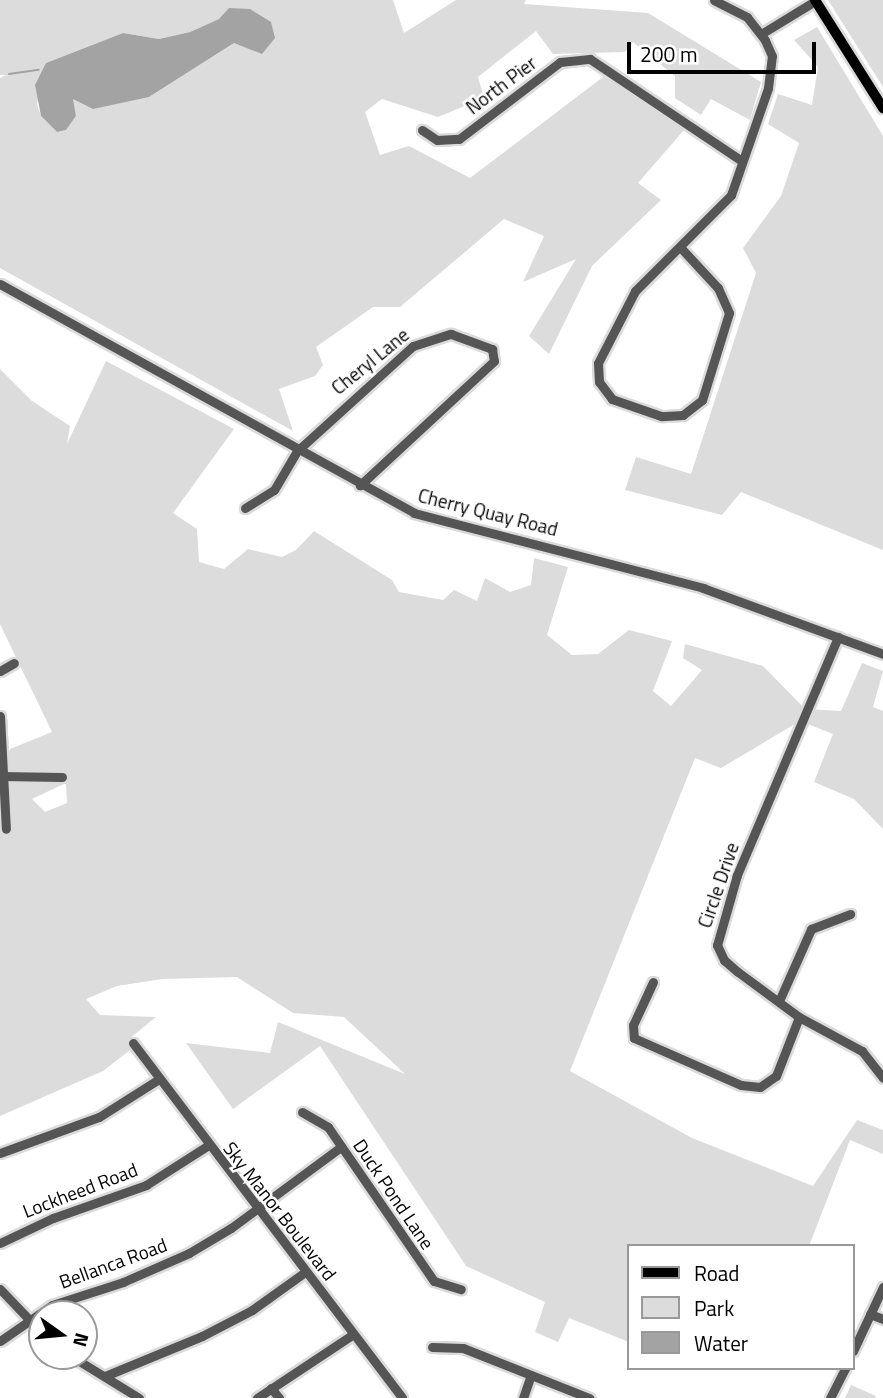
<!DOCTYPE html>
<style>
body{margin:0}
#map{position:relative;width:883px;height:1398px;overflow:hidden;background:#fff;font-family:"Titillium Web",sans-serif}
div>[style]{position:absolute}
.green>*{inset:0;background:#dcdcdc}
.water>*{inset:0;background:#a3a3a3}
.stream>*{height:2px;margin:-1px;padding:0 1px;transform-origin:1px;border-radius:1px;background:#a3a3a3}
.roads{filter:drop-shadow(2px 0 #dbdbdb) drop-shadow(-2px 0 #dbdbdb) drop-shadow(0 2px #dbdbdb) drop-shadow(0 -2px #dbdbdb)}
.minor>*{height:9px;margin:-4.5px;padding:0 4.5px;transform-origin:4.5px;border-radius:4.5px;background:#555}
.major>*{height:10px;margin:-5px;padding:0 5px;transform-origin:5px;border-radius:5px;background:#000}
span{translate:-50% -50%;white-space:nowrap;text-align:center;line-height:1.15;-webkit-text-stroke:5px #fff;paint-order:stroke}
.street-label{font-size:19px;color:#000}
.legend{position:absolute;left:627px;top:1244px;width:228px;height:126px;box-sizing:border-box;background:#fff;border:2px solid #999;margin:0;padding:9px 12px;list-style:none;font-size:21px;color:#000}
.legend li{display:flex;align-items:center;gap:14px;height:35px}
.legend b{width:35px;border:2px solid #999}
.north{position:absolute;left:28px;top:1300px;width:70px;height:70px;box-sizing:border-box;background:#fff;border:2px solid #999;border-radius:50%;rotate:105deg;font-size:19px;font-weight:700;line-height:28px;text-align:center;color:#000}
.north::after{content:'';display:block;margin:auto;width:24px;height:32px;background:#000;clip-path:polygon(50% 0,100% 100%,50% 72%,0 100%)}
.scale{position:absolute;left:627px;top:42px;width:189px;height:32px;box-sizing:border-box;border:4px solid #000;border-top:0;padding-left:9px;font-size:21px;line-height:24px;white-space:nowrap;color:#000;-webkit-text-stroke:5px #fff;paint-order:stroke}
</style>
<div id="map">
<div class="green">
<i style="clip-path:polygon(evenodd,0 0,393px 0,404px 33px,456px 0,526px 0,524px 4px,648px 13px,761px 82px,750px 120px,711px 99px,701px 115px,675px 98px,675px 76px,633px 42px,625px 52px,553px 54px,536px 31px,478px 77px,484px 98px,438px 117px,382px 99px,365px 112px,380px 155px,409px 146px,470px 178px,607px 74px,684px 130px,638px 183px,661px 200px,592px 266px,549px 354px,529px 336px,576px 259px,523px 282px,544px 236px,504px 219px,400px 307px,373px 307px,316px 347px,323px 365px,315px 376px,279px 389px,293px 431px,0 268px,0 78px,6px 75px,0 75px,0 0,219px 19px,234px 43px,149px 97px,72px 98px,76px 116px,66px 130px,57px 132px,41px 116px,37px 104px,46px 63px,123px 33px,159px 39px,190px 32px,219px 19px)"></i>
<i style="clip-path:polygon(828px 0,883px 0,883px 87px)"></i>
<i style="clip-path:polygon(817px 27px,883px 136px,883px 550px,741px 492px,722px 515px,625px 490px,636px 457px,691px 474px,756px 273px,743px 248px,781px 196px,799px 143px,768px 124px,778px 94px,812px 105px,818px 67px,794px 40px)"></i>
<i style="clip-path:polygon(evenodd,106px 361px,234px 429px,173px 513px,197px 529px,199px 562px,224px 569px,248px 549px,282px 557px,296px 550px,314px 531px,392px 580px,399px 592px,443px 600px,454px 590px,477px 601px,485px 578px,510px 592px,531px 585px,534px 558px,568px 567px,547px 635px,572px 655px,598px 654px,629px 630px,672px 641px,653px 691px,671px 706px,702px 670px,683px 658px,685px 644px,763px 666px,805px 709px,841px 711px,862px 663px,883px 671px,873px 707px,883px 711px,883px 829px,854px 799px,814px 782px,833px 734px,800px 721px,721px 768px,695px 758px,570px 1071px,692px 1138px,813px 1186px,857px 1120px,883px 1130px,883px 1154px,850px 1140px,809px 1246px,629px 1246px,629px 1342px,569px 1318px,558px 1342px,535px 1332px,545px 1302px,466px 1266px,320px 1046px,233px 1109px,186px 1043px,270px 1053px,278px 1022px,405px 1074px,344px 1017px,293px 1013px,237px 977px,162px 979px,117px 986px,86px 999px,100px 1015px,156px 1017px,129px 1039px,134px 1047px,103px 1071px,0 1116px,0 771px,10px 749px,52px 732px,0 624px,0 369px,32px 401px,70px 426px,67px 444px,106px 361px,66px 783px,67px 803px,45px 812px,32px 799px,66px 783px)"></i>
<i style="clip-path:polygon(851px 1385px,876px 1396px,875px 1398px,845px 1398px)"></i>
</div>
<div class="water">
<i style="clip-path:polygon(229px 8px,250px 9px,271px 22px,275px 38px,262px 54px,234px 43px,149px 97px,93px 109px,73px 99px,76px 116px,66px 130px,57px 132px,41px 116px,35px 85px,46px 63px,123px 33px,159px 39px,190px 32px,219px 19px)"></i>
</div>
<div class="stream">
<i style="left:9px;top:74px;width:30px;rotate:-8deg"></i>
</div>
<div class="roads">
<div class="minor">
<i style="left:761px;top:34px;width:63px;rotate:-31.4deg"></i>
<i style="left:422px;top:130px;width:18px;rotate:34deg"></i>
<i style="left:437px;top:140px;width:22px;rotate:-3deg"></i>
<i style="left:459px;top:139px;width:127px;rotate:-37.3deg"></i>
<i style="left:560px;top:62px;width:30px;rotate:-6deg"></i>
<i style="left:590px;top:59px;width:183px;rotate:33.9deg"></i>
<i style="left:680px;top:247px;width:56px;rotate:47.2deg"></i>
<i style="left:718px;top:288px;width:27px;rotate:66deg"></i>
<i style="left:729px;top:313px;width:91px;rotate:107.2deg"></i>
<i style="left:702px;top:400px;width:24px;rotate:142deg"></i>
<i style="left:683px;top:415px;width:22px;rotate:177deg"></i>
<i style="left:661px;top:416px;width:52px;rotate:-160.9deg"></i>
<i style="left:612px;top:399px;width:21px;rotate:-127deg"></i>
<i style="left:599px;top:382px;width:19px;rotate:-93deg"></i>
<i style="left:598px;top:363px;width:81px;rotate:-62.8deg"></i>
<i style="left:635px;top:291px;width:136px;rotate:-45deg"></i>
<i style="left:731px;top:195px;width:113px;rotate:-70.9deg"></i>
<i style="left:768px;top:88px;width:32px;rotate:-83deg"></i>
<i style="left:772px;top:56px;width:17px;rotate:-114deg"></i>
<i style="left:765px;top:40px;width:29px;rotate:-128deg"></i>
<i style="left:747px;top:17px;width:37px;rotate:-153deg"></i>
<i style="left:0;top:284px;width:473px;rotate:28.9deg"></i>
<i style="left:414px;top:513px;width:299px;rotate:14.5deg"></i>
<i style="left:703px;top:588px;width:192px;rotate:20.1deg"></i>
<i style="left:245px;top:508px;width:34px;rotate:-32deg"></i>
<i style="left:274px;top:490px;width:45px;rotate:-59.5deg"></i>
<i style="left:297px;top:451px;width:156px;rotate:-42.2deg"></i>
<i style="left:413px;top:346px;width:40px;rotate:-18deg"></i>
<i style="left:451px;top:334px;width:44px;rotate:20.1deg"></i>
<i style="left:492px;top:349px;width:12px;rotate:81deg"></i>
<i style="left:494px;top:361px;width:183px;rotate:137.2deg"></i>
<i style="left:838px;top:637px;width:259px;rotate:113deg"></i>
<i style="left:737px;top:875px;width:73px;rotate:105.9deg"></i>
<i style="left:717px;top:945px;width:17px;rotate:65deg"></i>
<i style="left:724px;top:960px;width:18px;rotate:41deg"></i>
<i style="left:738px;top:972px;width:76px;rotate:36.4deg"></i>
<i style="left:799px;top:1017px;width:72px;rotate:28.4deg"></i>
<i style="left:862px;top:1051px;width:34px;rotate:52deg"></i>
<i style="left:0;top:671px;width:16px;rotate:-30deg"></i>
<i style="left:0;top:716px;width:113px;rotate:87deg"></i>
<i style="left:0;top:776px;width:62px;rotate:0.9deg"></i>
<i style="left:653px;top:982px;width:47px;rotate:114.9deg"></i>
<i style="left:633px;top:1025px;width:13px;rotate:86deg"></i>
<i style="left:634px;top:1038px;width:117px;rotate:23.7deg"></i>
<i style="left:741px;top:1085px;width:19px;rotate:6deg"></i>
<i style="left:760px;top:1087px;width:19px;rotate:-35deg"></i>
<i style="left:776px;top:1076px;width:63px;rotate:-68.7deg"></i>
<i style="left:779px;top:1001px;width:79px;rotate:-66deg"></i>
<i style="left:811px;top:929px;width:42px;rotate:-21deg"></i>
<i style="left:133px;top:1043px;width:445px;rotate:52.8deg"></i>
<i style="left:302px;top:1112px;width:30px;rotate:30deg"></i>
<i style="left:328px;top:1127px;width:187px;rotate:55.5deg"></i>
<i style="left:434px;top:1281px;width:28px;rotate:17deg"></i>
<i style="left:0;top:1153px;width:105px;rotate:-20deg"></i>
<i style="left:99px;top:1117px;width:71px;rotate:-32.3deg"></i>
<i style="left:0;top:1243px;width:59px;rotate:-25.3deg"></i>
<i style="left:53px;top:1218px;width:99px;rotate:-19.5deg"></i>
<i style="left:146px;top:1185px;width:72px;rotate:-32.6deg"></i>
<i style="left:0;top:1289px;width:61px;rotate:46.3deg"></i>
<i style="left:870px;top:1314px;width:14px;rotate:21deg"></i>
<i style="left:0;top:1341px;width:63px;rotate:-34.7deg"></i>
<i style="left:52px;top:1305px;width:75px;rotate:-17.9deg"></i>
<i style="left:123px;top:1282px;width:72px;rotate:-23.7deg"></i>
<i style="left:189px;top:1253px;width:49px;rotate:-30.8deg"></i>
<i style="left:231px;top:1228px;width:137px;rotate:-36.4deg"></i>
<i style="left:432px;top:1347px;width:31px;rotate:2deg"></i>
<i style="left:463px;top:1348px;width:136px;rotate:21.6deg"></i>
<i style="left:853px;top:1351px;width:71px;rotate:-64.9deg"></i>
<i style="left:71px;top:1356px;width:80px;rotate:31.7deg"></i>
<i style="left:105px;top:1376px;width:105px;rotate:-22.4deg"></i>
<i style="left:202px;top:1336px;width:56px;rotate:-27.5deg"></i>
<i style="left:252px;top:1310px;width:65px;rotate:-35.6deg"></i>
<i style="left:271px;top:1388px;width:13px;rotate:51deg"></i>
<i style="left:257px;top:1398px;width:114px;rotate:-33.6deg"></i>
<i style="left:523px;top:1398px;width:24px;rotate:-71deg"></i>
<i style="left:830px;top:1398px;width:34px;rotate:-63deg"></i>
</div>
<div class="major">
<i style="left:815px;top:0;width:128px;rotate:57.8deg"></i>
</div>
</div>
<div class="street-label">
<span style="left:501px;top:85px;rotate:-37deg">North Pier</span>
<span style="left:370px;top:361px;rotate:-39deg">Cheryl Lane</span>
<span style="left:488px;top:512px;rotate:14deg">Cherry Quay Road</span>
<span style="left:718px;top:885px;rotate:-71deg">Circle Drive</span>
<span style="left:80px;top:1190px;rotate:-21deg">Lockheed Road</span>
<span style="left:394px;top:1194px;rotate:56deg">Duck Pond Lane</span>
<span style="left:280px;top:1211px;rotate:52deg">Sky Manor Boulevard</span>
<span style="left:113px;top:1263px;rotate:-20deg">Bellanca Road</span>
</div>
<ul class="legend">
<li><b style="height:9px;background:#000"></b>Road</li>
<li><b style="height:19px;background:#dcdcdc"></b>Park</li>
<li><b style="height:19px;background:#a3a3a3"></b>Water</li>
</ul>
<div class="north">N</div>
<div class="scale">200 m</div>
</div>
